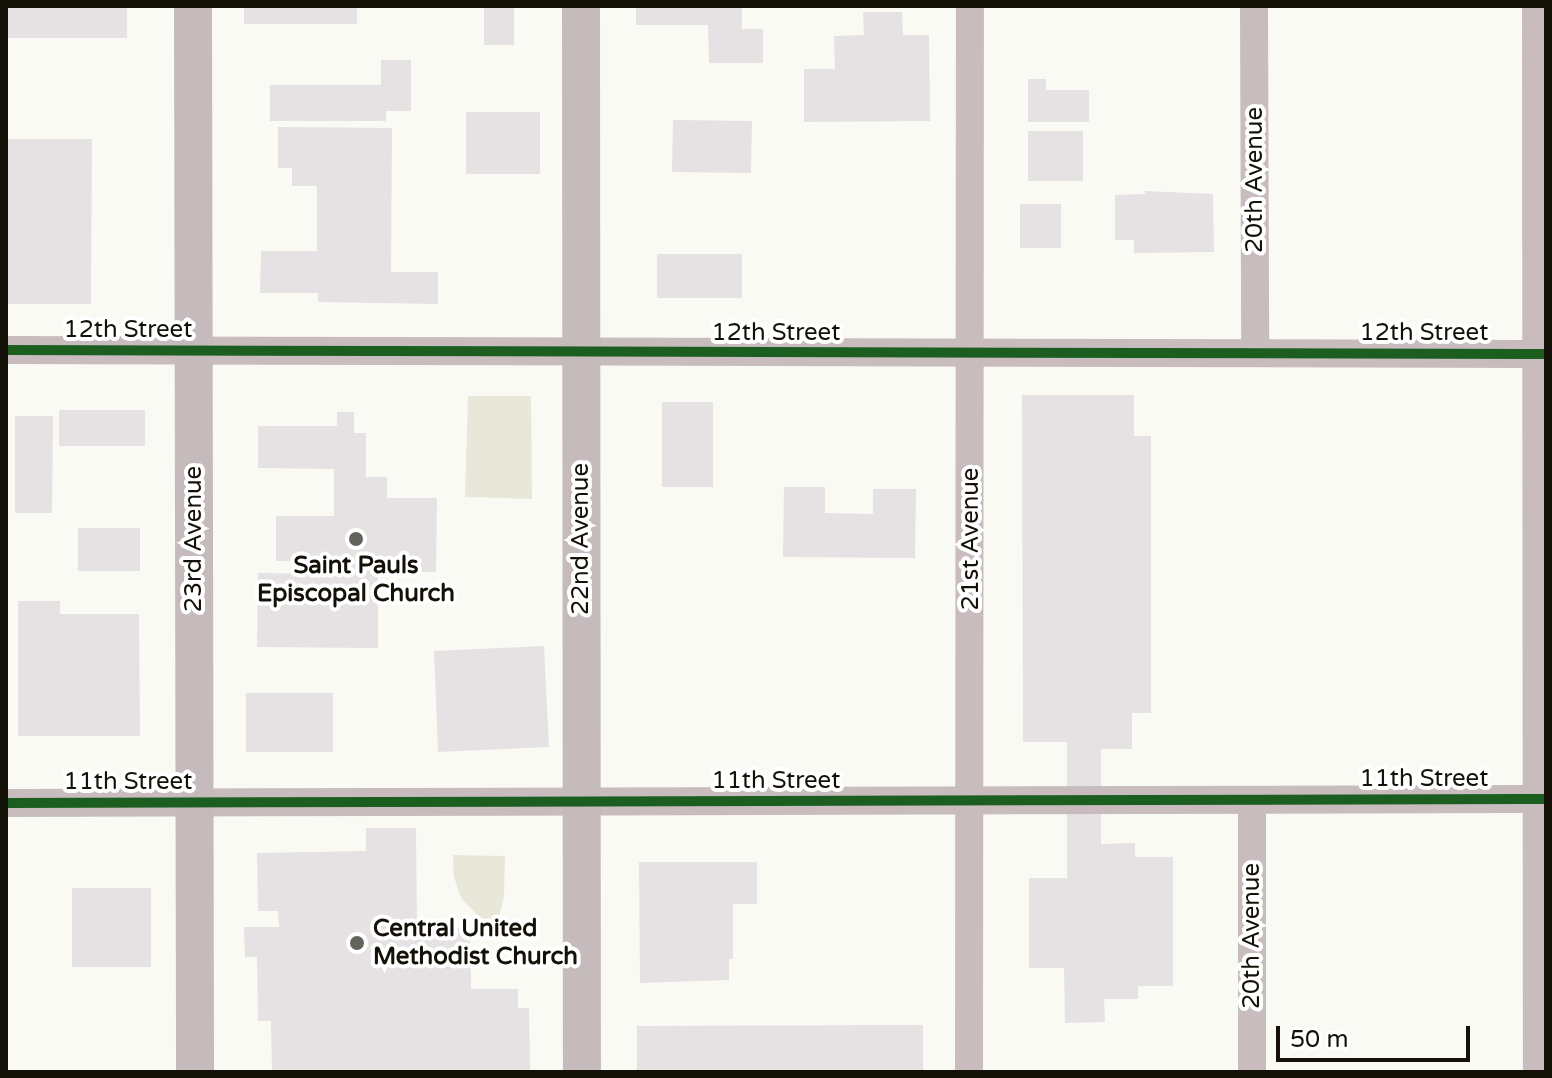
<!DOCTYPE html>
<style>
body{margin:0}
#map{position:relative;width:1552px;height:1078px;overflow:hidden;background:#fafaf4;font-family:"Varela Round",sans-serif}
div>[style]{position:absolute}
.green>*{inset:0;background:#e8e7d9}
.building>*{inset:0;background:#e6e1e3}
.minor>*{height:28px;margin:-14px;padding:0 14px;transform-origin:14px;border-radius:14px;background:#c8bcbe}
.secondary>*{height:38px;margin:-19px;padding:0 19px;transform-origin:19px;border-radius:19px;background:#c6bbbc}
.cycleway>*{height:10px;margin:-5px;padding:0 5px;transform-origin:5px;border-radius:5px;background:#1b5e20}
.dots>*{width:22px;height:22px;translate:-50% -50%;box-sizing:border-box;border:4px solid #fff;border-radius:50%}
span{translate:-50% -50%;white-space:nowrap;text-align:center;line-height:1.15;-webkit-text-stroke:8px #fff;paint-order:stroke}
.street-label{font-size:24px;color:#141208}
.poi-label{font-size:24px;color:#141208;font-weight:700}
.left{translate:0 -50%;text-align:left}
.frame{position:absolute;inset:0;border:8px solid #141208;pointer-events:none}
.scale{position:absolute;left:1276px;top:1026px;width:194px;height:36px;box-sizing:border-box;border:4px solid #141208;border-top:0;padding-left:10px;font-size:24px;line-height:28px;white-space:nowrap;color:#141208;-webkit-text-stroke:6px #fff;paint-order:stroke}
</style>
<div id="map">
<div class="green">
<i style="clip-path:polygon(468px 396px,531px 396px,532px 499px,465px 497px)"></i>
<i style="clip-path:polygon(453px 855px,505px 856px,504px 896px,499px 917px,483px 921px,461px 898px,454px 877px)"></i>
</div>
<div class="building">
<i style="clip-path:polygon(6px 6px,127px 6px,127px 38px,6px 38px)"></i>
<i style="clip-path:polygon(244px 6px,357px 6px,357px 24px,244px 24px)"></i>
<i style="clip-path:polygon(484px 6px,514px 6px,514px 45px,484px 45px)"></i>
<i style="clip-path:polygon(636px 6px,742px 6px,742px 29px,763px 29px,763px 63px,709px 63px,708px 25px,636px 25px)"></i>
<i style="clip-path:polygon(863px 12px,902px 12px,903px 35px,929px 35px,930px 121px,804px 122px,804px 69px,835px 69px,834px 36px,864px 35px)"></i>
<i style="clip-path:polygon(381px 60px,411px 60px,411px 111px,386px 111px,386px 121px,270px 121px,270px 85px,381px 85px)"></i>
<i style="clip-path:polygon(1028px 79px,1046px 79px,1046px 90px,1089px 90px,1089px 122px,1028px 122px)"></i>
<i style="clip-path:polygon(466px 112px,540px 112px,540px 174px,466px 174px)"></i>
<i style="clip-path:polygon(673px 120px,752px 121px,751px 173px,672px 172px)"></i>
<i style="clip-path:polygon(278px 127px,392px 128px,391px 272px,438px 272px,438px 304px,318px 302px,318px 293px,260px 293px,261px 251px,317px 251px,317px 186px,292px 186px,292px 168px,278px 168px)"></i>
<i style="clip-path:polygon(1028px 131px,1083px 131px,1083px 181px,1028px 181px)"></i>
<i style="clip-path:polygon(6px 139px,92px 139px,91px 304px,6px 304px)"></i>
<i style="clip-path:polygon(1145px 191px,1213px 194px,1214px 252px,1134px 253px,1134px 240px,1115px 240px,1115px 195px,1145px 194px)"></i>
<i style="clip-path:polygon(1020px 204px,1061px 204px,1061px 248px,1020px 248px)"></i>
<i style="clip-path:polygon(657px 254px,742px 254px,742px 298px,657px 298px)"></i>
<i style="clip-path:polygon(1022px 395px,1134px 395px,1134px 436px,1151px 436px,1151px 713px,1132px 713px,1132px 749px,1101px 749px,1101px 844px,1135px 843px,1135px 857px,1173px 857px,1173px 986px,1138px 986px,1138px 999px,1104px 999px,1105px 1022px,1065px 1023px,1064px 968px,1029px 968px,1029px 878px,1067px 878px,1067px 742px,1023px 742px)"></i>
<i style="clip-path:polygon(662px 402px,713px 402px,713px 487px,662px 487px)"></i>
<i style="clip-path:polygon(59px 410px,145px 410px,145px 446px,59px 446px)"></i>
<i style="clip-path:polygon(337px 412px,354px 412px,354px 433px,366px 433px,366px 477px,387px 477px,387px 498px,437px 498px,436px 572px,378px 572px,378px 648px,257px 647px,258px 573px,323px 574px,324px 561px,276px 561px,276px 516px,334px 516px,334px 469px,258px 468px,258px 426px,337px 426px)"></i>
<i style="clip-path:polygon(15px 416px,53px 416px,52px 513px,15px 513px)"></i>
<i style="clip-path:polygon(784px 487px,825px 487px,825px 513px,873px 514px,873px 489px,916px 489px,915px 558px,783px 557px)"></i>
<i style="clip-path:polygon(78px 528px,140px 528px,140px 571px,78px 571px)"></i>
<i style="clip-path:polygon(18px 601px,60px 601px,60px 614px,139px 614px,140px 736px,18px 736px)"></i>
<i style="clip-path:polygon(544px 646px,549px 747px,438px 752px,434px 651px)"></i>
<i style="clip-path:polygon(246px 693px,333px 693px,333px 752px,246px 752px)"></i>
<i style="clip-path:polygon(366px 828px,416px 828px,417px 928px,470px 928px,471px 989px,518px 989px,518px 1008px,529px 1008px,530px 1072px,272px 1072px,271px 1021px,258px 1021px,257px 957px,245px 957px,244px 927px,279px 927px,278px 911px,258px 911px,257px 853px,366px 851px)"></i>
<i style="clip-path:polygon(639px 862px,757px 862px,757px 904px,733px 904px,733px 959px,729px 959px,729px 980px,640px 983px)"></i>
<i style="clip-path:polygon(72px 888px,151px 888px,151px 967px,72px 967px)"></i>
<i style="clip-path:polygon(923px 1025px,923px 1072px,637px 1072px,637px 1026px)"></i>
</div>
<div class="minor">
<i style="left:1254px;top:6px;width:347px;rotate:89.8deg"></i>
<i style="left:1536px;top:6px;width:1066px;rotate:89.95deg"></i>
<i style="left:6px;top:350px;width:1540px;rotate:0.15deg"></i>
<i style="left:6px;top:803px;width:1540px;rotate:-0.15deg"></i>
<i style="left:969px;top:1072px;width:1066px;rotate:-89.95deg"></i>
<i style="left:1252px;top:1072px;width:272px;rotate:-90deg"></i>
</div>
<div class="secondary">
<i style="left:193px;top:6px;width:1066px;rotate:89.89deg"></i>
<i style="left:581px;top:6px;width:1066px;rotate:89.95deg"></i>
</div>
<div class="cycleway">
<i style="left:6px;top:350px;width:1540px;rotate:0.15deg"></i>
<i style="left:6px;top:803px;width:1540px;rotate:-0.15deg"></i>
</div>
<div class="dots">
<i style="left:356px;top:539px;background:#64635b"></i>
<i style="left:357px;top:943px;background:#64635b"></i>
</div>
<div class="street-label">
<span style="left:1255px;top:180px;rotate:-90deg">20th Avenue</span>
<span style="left:128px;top:330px">12th Street</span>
<span style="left:776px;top:333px">12th Street</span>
<span style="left:1424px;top:333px">12th Street</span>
<span style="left:194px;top:539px;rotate:-90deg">23rd Avenue</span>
<span style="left:581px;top:539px;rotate:-90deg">22nd Avenue</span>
<span style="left:971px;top:539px;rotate:-90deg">21st Avenue</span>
<span style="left:1424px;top:779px">11th Street</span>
<span style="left:776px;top:781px">11th Street</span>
<span style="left:128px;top:782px">11th Street</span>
<span style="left:1252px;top:936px;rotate:-90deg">20th Avenue</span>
</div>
<div class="poi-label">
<span style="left:356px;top:580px">Saint Pauls<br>Episcopal Church</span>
<span class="left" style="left:373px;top:943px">Central United<br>Methodist Church</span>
</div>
<div class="frame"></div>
<div class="scale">50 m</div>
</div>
